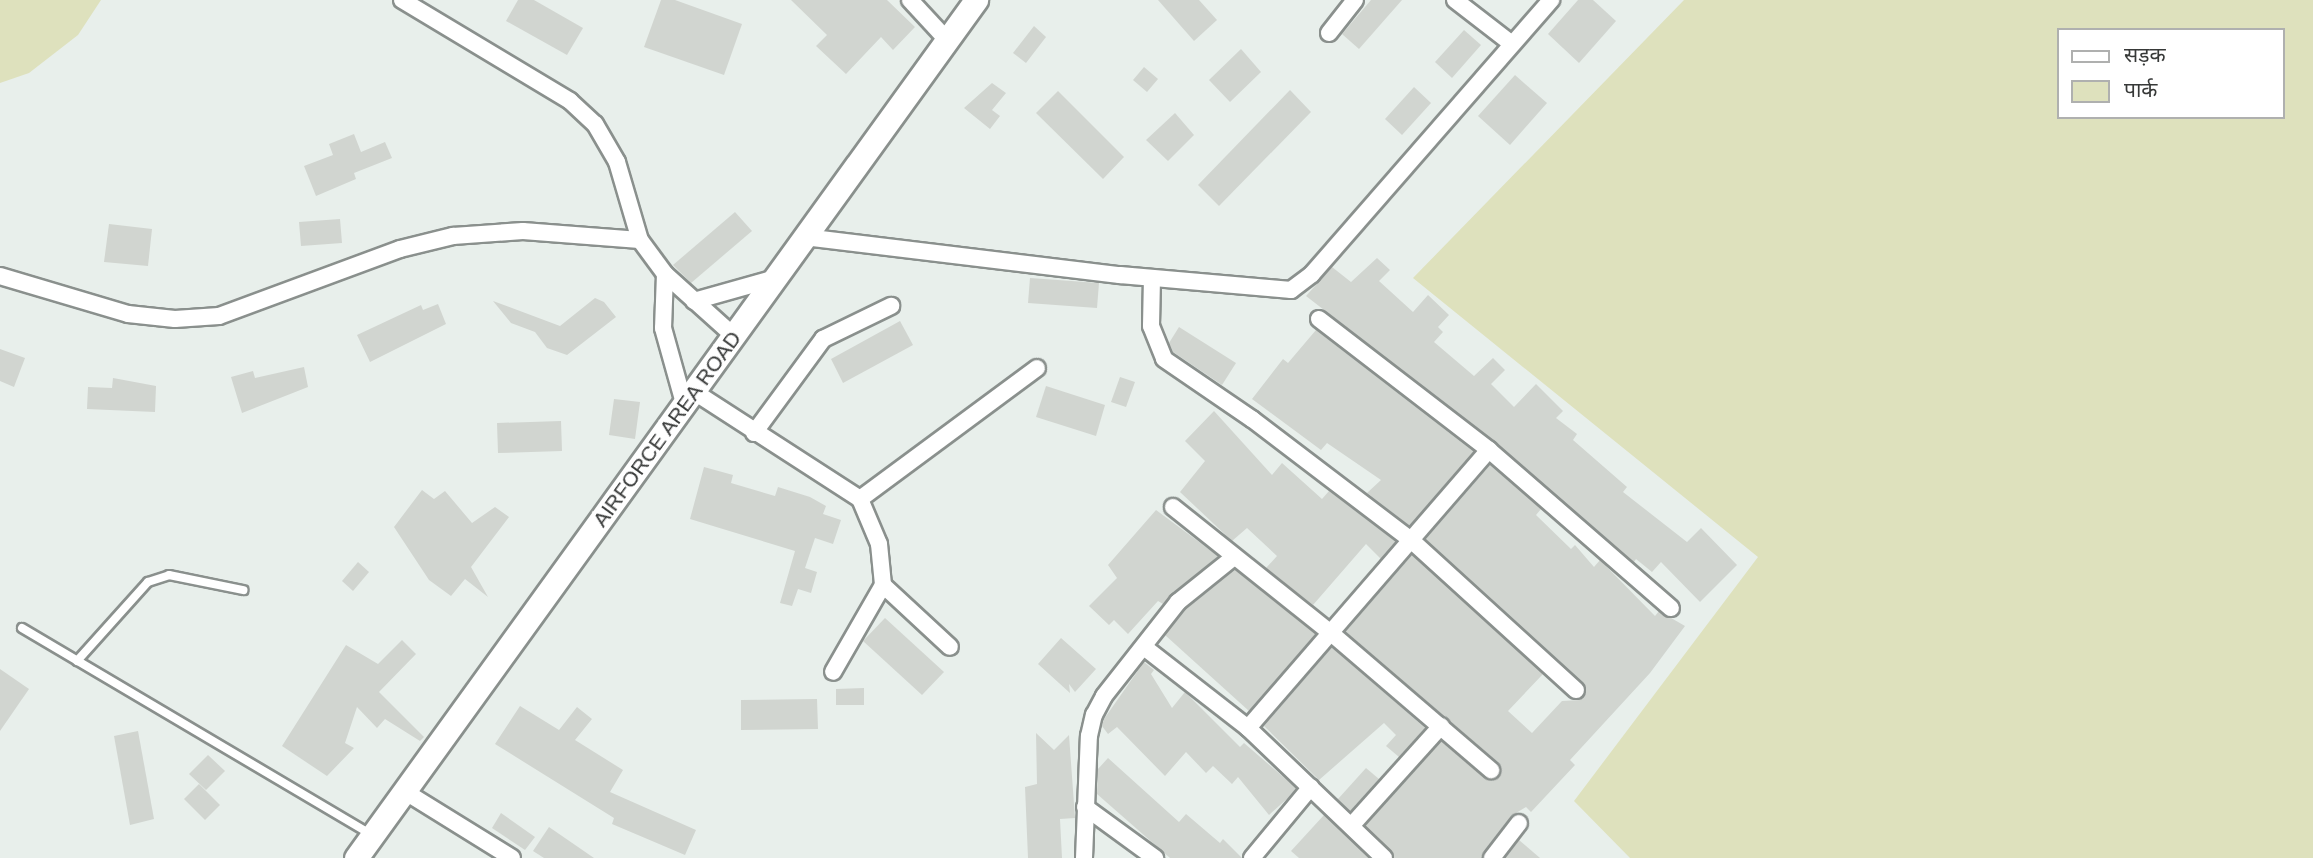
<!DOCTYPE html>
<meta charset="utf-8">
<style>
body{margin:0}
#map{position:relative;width:2313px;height:858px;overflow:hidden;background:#e8efeb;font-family:Helvetica,"Noto Sans Devanagari",sans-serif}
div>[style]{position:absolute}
.green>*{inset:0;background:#dee1bd}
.building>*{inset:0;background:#d1d5d0}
.roads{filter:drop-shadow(2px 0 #8a908d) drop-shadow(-2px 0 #8a908d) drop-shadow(0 2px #8a908d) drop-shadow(0 -2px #8a908d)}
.lane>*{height:8px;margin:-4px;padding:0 4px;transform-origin:4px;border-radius:4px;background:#fff}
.street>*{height:16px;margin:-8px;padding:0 8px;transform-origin:8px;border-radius:8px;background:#fff}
.secondary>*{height:23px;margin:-11.5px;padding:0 11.5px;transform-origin:11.5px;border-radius:11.5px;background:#fff}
span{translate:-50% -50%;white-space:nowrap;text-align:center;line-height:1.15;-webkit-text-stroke:5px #fff;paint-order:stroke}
.street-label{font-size:21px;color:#373938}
.legend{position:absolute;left:2057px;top:28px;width:228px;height:91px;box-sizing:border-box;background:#fff;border:2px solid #afb0af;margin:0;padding:9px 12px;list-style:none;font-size:21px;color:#373938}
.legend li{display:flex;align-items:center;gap:14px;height:35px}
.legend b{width:35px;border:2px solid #afb0af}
</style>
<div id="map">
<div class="green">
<i style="clip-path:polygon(0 0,101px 0,78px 35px,29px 73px,0 83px)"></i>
<i style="clip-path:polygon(evenodd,1684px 0,2313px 0,2313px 858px,1630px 858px,1574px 801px,1758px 557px,1413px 278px,1684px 0,2059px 30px,2283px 30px,2283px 117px,2059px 117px,2059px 30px)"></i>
</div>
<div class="building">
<i style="clip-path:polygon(518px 0,534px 0,583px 28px,567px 55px,506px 21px)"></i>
<i style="clip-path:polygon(661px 0,675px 0,742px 24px,724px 75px,644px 47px)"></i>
<i style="clip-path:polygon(791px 0,887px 0,915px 27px,893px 50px,881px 37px,846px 74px,816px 46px,827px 35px)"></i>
<i style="clip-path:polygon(1158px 0,1199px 0,1217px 20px,1194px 41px)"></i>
<i style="clip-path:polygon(1371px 0,1402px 0,1359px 49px,1342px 34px)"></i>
<i style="clip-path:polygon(1578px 0,1593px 0,1616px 21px,1579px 63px,1548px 34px)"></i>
<i style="clip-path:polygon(1034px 26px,1046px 37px,1026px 63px,1013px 53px)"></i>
<i style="clip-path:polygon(1464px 30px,1481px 45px,1452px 78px,1435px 62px)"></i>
<i style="clip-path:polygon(1241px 49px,1261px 72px,1230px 102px,1209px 80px)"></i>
<i style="clip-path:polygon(1144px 67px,1158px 79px,1147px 92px,1133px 80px)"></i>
<i style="clip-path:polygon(1515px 75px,1547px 103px,1510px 145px,1478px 116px)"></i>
<i style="clip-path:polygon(992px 83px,1006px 93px,992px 110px,1000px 116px,990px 129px,964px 108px)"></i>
<i style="clip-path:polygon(1414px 87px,1431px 103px,1402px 135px,1385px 119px)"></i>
<i style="clip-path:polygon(1290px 90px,1311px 112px,1219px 206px,1198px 185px)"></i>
<i style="clip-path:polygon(1058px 91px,1124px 157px,1103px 179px,1036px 113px)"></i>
<i style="clip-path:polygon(1175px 113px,1194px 135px,1168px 161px,1146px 140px)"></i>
<i style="clip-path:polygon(354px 134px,361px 152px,385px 142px,392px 158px,354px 173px,356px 179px,316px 196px,304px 166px,333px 155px,329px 144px)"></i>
<i style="clip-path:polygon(735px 212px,752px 231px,691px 283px,673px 265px)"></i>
<i style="clip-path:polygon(340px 219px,342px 243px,301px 246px,299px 222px)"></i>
<i style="clip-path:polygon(109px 224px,152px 229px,148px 266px,104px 262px)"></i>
<i style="clip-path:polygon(1377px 258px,1390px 270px,1379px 281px,1413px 312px,1428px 295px,1449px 315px,1438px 327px,1443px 332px,1434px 342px,1474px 376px,1493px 358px,1505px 370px,1491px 384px,1514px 407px,1536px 384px,1563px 411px,1556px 418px,1577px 434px,1573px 440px,1627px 487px,1623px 492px,1687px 542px,1701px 528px,1737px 565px,1700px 602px,1661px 562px,1652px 572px,1636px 559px,1634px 562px,1495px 442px,1306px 296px,1332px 267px,1351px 282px)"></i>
<i style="clip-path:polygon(1030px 278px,1099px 283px,1097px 308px,1028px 303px)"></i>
<i style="clip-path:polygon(595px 298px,604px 302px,616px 317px,567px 355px,547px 348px,535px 332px,511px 323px,493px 301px,560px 326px)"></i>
<i style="clip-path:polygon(438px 304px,446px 324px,370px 362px,357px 335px,421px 305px,423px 310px)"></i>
<i style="clip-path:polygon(900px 321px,913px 345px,843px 383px,831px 359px)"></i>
<i style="clip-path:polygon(1179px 327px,1236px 363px,1222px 385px,1173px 352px,1169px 343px)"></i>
<i style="clip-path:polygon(1316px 330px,1474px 452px,1410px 526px,1367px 493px,1381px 480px,1327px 443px,1321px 450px,1252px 399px,1283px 359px,1288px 363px)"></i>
<i style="clip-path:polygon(0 349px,25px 358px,14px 387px,0 381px)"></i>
<i style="clip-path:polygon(304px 367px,308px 387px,242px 413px,231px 377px,253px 371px,255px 378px)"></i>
<i style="clip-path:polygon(1120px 377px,1135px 382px,1126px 407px,1111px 402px)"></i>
<i style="clip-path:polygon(113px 378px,156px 386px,155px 412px,87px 409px,88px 387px,112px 388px)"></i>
<i style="clip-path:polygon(1046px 386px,1105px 405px,1096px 436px,1036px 417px)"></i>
<i style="clip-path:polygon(614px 399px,640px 402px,635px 439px,609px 435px)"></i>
<i style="clip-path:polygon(1214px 411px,1272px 475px,1282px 463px,1322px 499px,1329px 491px,1396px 542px,1381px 559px,1366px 544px,1313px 605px,1266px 568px,1277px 556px,1247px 528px,1232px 541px,1180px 492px,1205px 461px,1185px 441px)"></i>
<i style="clip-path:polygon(561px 421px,562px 451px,498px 453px,497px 423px)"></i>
<i style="clip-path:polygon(1490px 465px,1541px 509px,1536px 515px,1571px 549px,1575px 545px,1594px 567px,1600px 560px,1655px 616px,1659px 611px,1685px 626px,1650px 673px,1570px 760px,1575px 765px,1531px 812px,1526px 807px,1511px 816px,1482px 858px,1394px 858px,1365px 826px,1441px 741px,1485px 778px,1495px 780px,1501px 771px,1498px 762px,1345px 632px,1412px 555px,1543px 674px,1508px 711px,1532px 733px,1562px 701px,1580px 700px,1586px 693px,1583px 682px,1426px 539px)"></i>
<i style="clip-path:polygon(704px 467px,733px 475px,731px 483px,775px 496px,778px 487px,810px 497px,826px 506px,823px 514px,841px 520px,833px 544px,815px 538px,805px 568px,817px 572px,811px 593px,798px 589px,792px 606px,780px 603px,795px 551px,690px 519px)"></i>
<i style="clip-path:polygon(422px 490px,434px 499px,445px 491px,472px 523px,495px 507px,509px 517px,471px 567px,488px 597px,465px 579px,451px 596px,429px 580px,394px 527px)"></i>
<i style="clip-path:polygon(1156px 510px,1218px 556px,1163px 604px,1158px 601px,1128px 634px,1114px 620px,1109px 625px,1089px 606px,1117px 578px,1108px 565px)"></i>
<i style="clip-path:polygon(358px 562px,369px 572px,353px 591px,342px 581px)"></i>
<i style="clip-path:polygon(1235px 570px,1316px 634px,1249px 711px,1165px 635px,1186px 609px)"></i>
<i style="clip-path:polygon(885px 618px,944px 672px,922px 695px,863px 641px)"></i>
<i style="clip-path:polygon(1061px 638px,1096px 669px,1075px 692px,1069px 684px,1070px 693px,1038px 664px)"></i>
<i style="clip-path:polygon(402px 640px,416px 654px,379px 692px,424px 737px,420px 741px,385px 719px,377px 728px,357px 707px,345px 743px,354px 748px,327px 776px,282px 746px,346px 645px,378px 664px)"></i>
<i style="clip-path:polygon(1332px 647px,1425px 728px,1399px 757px,1386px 746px,1396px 735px,1384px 723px,1319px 780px,1264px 726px)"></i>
<i style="clip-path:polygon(1144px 662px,1154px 670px,1151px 674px,1172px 708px,1185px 692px,1240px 747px,1244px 743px,1296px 788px,1288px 798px,1269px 815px,1238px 777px,1232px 784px,1213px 766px,1206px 773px,1186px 752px,1165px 776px,1117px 727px,1108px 734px,1102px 726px,1104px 719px)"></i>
<i style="clip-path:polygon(0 669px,29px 689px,0 731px)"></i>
<i style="clip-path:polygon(864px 688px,864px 705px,836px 705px,836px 689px)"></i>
<i style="clip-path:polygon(817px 699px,818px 729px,741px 730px,741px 700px)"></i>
<i style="clip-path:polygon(520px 706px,559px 730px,577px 707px,592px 719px,575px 740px,623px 770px,610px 792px,696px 830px,685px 855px,612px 824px,614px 818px,495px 744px)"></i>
<i style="clip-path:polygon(138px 731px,154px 819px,130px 825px,114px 736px)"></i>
<i style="clip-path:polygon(1036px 733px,1054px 750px,1069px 735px,1075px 818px,1060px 819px,1062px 858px,1028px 858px,1025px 787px,1037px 784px)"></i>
<i style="clip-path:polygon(208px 755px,225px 771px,206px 790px,189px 774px)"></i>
<i style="clip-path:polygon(1108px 758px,1179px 822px,1186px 814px,1220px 843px,1223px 839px,1242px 858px,1170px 858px,1097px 794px,1098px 769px)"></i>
<i style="clip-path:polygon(1366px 768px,1379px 779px,1350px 811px,1338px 799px)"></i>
<i style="clip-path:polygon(199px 784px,220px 805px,205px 820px,184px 799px)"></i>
<i style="clip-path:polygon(501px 813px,535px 837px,525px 850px,492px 828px)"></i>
<i style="clip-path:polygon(1324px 815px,1369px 858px,1299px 858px,1291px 851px)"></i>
<i style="clip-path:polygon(549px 827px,594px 858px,544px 858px,533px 851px)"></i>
<i style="clip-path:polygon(1519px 840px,1540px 858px,1505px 858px)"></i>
</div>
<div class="roads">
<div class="lane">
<i style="left:22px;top:628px;width:404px;rotate:30.6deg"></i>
<i style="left:77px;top:661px;width:106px;rotate:-48.1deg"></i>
<i style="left:148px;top:582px;width:22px;rotate:-18deg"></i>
<i style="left:169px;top:575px;width:76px;rotate:11.5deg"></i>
</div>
<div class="street">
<i style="left:402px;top:0;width:196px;rotate:31deg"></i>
<i style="left:570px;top:101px;width:34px;rotate:43deg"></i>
<i style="left:595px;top:124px;width:44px;rotate:59.9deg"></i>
<i style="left:617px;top:162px;width:81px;rotate:73.6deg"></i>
<i style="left:640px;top:240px;width:42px;rotate:53.7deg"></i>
<i style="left:665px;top:274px;width:94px;rotate:42deg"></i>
<i style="left:910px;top:0;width:54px;rotate:47.2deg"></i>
<i style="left:1455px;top:0;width:72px;rotate:37.7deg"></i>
<i style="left:1329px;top:33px;width:42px;rotate:-51.8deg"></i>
<i style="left:804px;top:237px;width:318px;rotate:6.9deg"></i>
<i style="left:1120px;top:275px;width:172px;rotate:5deg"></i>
<i style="left:1291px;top:290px;width:26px;rotate:-37deg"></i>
<i style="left:1312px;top:274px;width:364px;rotate:-48.9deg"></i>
<i style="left:665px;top:274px;width:54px;rotate:92.1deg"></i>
<i style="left:663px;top:328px;width:78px;rotate:74.4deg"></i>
<i style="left:0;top:276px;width:134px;rotate:16.5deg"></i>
<i style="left:128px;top:314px;width:47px;rotate:6.1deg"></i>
<i style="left:175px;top:319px;width:44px;rotate:-3.9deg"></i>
<i style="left:219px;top:316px;width:193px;rotate:-20.3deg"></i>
<i style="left:400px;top:249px;width:55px;rotate:-13.8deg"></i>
<i style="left:453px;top:236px;width:70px;rotate:-4.1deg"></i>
<i style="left:523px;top:231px;width:117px;rotate:4.4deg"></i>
<i style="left:1152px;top:278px;width:48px;rotate:91.2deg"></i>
<i style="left:1151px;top:326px;width:35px;rotate:68deg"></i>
<i style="left:1164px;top:359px;width:107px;rotate:34.3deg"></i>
<i style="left:1252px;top:419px;width:200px;rotate:37.3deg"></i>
<i style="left:1411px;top:540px;width:223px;rotate:42.3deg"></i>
<i style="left:694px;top:301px;width:85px;rotate:-15.7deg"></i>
<i style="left:1319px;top:319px;width:215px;rotate:37.6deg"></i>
<i style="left:1489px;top:450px;width:241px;rotate:41deg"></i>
<i style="left:693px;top:391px;width:199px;rotate:32.9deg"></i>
<i style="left:860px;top:499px;width:49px;rotate:67.1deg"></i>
<i style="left:879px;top:544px;width:41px;rotate:84.4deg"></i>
<i style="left:883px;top:585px;width:100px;rotate:119.9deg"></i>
<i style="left:754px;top:433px;width:117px;rotate:-53.7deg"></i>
<i style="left:823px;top:339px;width:76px;rotate:-25.9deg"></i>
<i style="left:860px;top:499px;width:220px;rotate:-36.5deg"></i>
<i style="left:1173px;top:507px;width:202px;rotate:38.6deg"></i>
<i style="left:1331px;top:633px;width:211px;rotate:40.6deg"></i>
<i style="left:883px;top:585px;width:91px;rotate:42.8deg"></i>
<i style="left:1144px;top:647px;width:132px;rotate:37.9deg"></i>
<i style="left:1248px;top:728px;width:188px;rotate:43.7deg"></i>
<i style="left:1248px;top:728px;width:368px;rotate:-49.1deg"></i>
<i style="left:404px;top:791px;width:127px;rotate:31.8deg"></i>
<i style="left:1085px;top:807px;width:87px;rotate:36.1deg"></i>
<i style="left:1352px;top:825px;width:133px;rotate:-48deg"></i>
<i style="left:1084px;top:858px;width:122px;rotate:-87.7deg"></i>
<i style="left:1089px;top:736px;width:22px;rotate:-77deg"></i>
<i style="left:1094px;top:715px;width:21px;rotate:-62deg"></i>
<i style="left:1104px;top:696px;width:120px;rotate:-51.8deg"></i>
<i style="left:1178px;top:602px;width:72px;rotate:-38.8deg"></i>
<i style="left:1252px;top:858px;width:92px;rotate:-50.3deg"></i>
<i style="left:1492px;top:858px;width:44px;rotate:-52.4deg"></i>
</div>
<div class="secondary">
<i style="left:356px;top:858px;width:1059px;rotate:-54.15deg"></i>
</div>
</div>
<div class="street-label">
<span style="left:667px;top:429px;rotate:-54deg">AIRFORCE AREA ROAD</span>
</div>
<ul class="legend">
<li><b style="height:9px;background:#fff"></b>सड़क</li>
<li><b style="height:19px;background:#dee1bd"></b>पार्क</li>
</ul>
</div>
